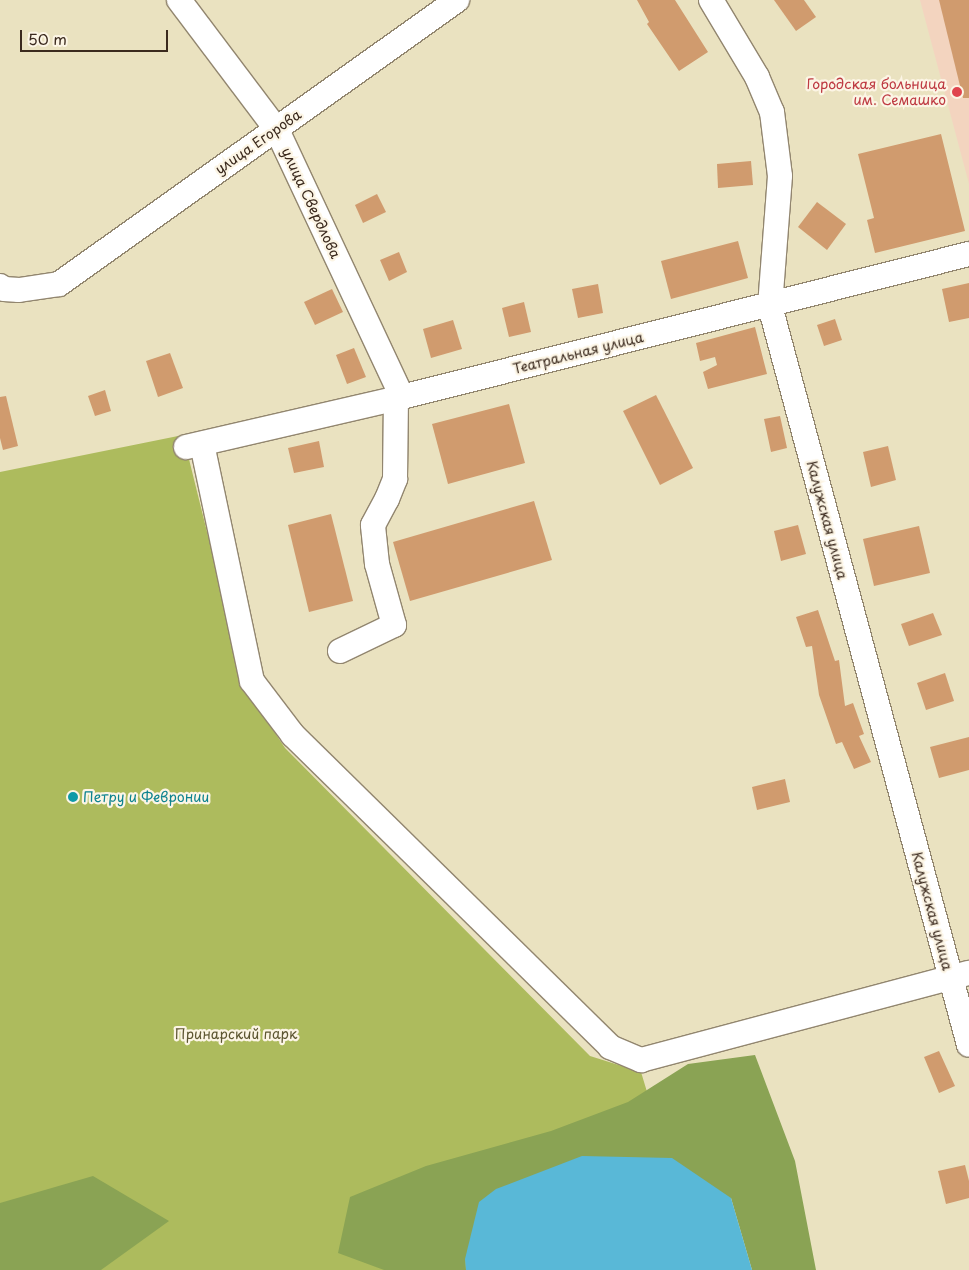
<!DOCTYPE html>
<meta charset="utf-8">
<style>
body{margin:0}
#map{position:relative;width:969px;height:1270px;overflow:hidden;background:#eae2c0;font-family:"Playpen Sans",sans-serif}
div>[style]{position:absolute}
.built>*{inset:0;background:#f3d4bf}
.green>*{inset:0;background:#adbb5d}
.forest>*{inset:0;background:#8aa354}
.water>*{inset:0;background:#59b8d7}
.building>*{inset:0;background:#d09b6e}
.roads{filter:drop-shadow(1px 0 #92866f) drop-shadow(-1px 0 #92866f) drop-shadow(0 1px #92866f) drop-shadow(0 -1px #92866f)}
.minor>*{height:24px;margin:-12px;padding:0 12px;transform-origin:12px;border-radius:12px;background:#fff}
.dots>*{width:14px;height:14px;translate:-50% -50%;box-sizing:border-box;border:2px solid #fcf5e5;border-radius:50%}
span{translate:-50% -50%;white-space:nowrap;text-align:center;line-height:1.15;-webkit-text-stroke:4.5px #fcf5e5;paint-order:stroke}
.health-label{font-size:14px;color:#be3a42}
.right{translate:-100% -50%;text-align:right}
.street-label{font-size:14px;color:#3b2a1e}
.culture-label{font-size:14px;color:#0d838f}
.left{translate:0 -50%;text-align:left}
.park-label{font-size:14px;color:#5d5631}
.scale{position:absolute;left:20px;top:30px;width:148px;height:22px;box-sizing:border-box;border:2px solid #3b2a1e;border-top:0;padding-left:6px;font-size:15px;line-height:18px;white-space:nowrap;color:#3b2a1e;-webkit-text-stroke:4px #fcf5e5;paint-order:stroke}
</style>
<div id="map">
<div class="built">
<i style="clip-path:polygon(920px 0,969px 0,969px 184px)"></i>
</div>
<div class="green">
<i style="clip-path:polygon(183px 435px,246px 689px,285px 748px,590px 1056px,641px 1072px,701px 1270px,9px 1270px,0 1252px,0 472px)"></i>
</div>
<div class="forest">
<i style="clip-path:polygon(755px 1055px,795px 1161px,816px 1270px,752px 1270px,731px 1198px,465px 1259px,466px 1270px,384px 1270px,338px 1253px,350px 1197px,426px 1166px,551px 1131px,628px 1102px,688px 1064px)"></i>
<i style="clip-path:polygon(93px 1176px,169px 1221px,101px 1270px,0 1270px,0 1203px)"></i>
</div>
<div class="water">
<i style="clip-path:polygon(582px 1156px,672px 1158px,731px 1198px,752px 1270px,466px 1270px,465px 1259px,479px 1202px,496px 1189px)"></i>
</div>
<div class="building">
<i style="clip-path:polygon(637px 0,675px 0,708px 52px,679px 71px,647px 24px,649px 22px)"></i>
<i style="clip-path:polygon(774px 0,804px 0,816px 17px,796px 31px)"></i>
<i style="clip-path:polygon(939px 0,969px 0,969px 98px,963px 98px)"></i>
<i style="clip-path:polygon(941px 134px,965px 231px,875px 253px,867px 220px,874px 218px,858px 154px)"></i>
<i style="clip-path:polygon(751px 161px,753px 185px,718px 188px,717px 164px)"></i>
<i style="clip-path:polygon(377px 194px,386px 212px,363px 223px,355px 205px)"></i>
<i style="clip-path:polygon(817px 202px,846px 224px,827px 250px,798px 227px)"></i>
<i style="clip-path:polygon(738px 241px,748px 278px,671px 299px,661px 261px)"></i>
<i style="clip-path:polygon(399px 252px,407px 272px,389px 281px,380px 260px)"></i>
<i style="clip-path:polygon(969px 283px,969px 318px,949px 322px,942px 289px)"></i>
<i style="clip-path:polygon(598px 284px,603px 313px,578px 318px,572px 289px)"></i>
<i style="clip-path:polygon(332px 289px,343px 312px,315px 325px,304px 302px)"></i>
<i style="clip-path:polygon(524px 302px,531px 332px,509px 337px,502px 308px)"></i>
<i style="clip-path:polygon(835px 319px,842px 340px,824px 346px,817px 325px)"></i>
<i style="clip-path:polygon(453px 320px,462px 349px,431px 358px,423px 329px)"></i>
<i style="clip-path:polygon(755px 327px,767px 374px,708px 389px,703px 372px,717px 365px,715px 357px,700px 361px,696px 343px)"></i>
<i style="clip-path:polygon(354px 348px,366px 377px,347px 384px,336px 355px)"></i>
<i style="clip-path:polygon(170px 353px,183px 388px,158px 397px,146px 361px)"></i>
<i style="clip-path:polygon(105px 390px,111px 411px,95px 416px,88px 396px)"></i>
<i style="clip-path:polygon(656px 395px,693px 468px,660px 485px,623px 411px)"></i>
<i style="clip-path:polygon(6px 396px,18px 446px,3px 450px,0 438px,0 397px)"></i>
<i style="clip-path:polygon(509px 404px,525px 463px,448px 484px,432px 424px)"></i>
<i style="clip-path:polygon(780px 416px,787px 448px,771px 452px,764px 419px)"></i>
<i style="clip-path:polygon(319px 441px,324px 467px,294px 473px,288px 448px)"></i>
<i style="clip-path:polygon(888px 446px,896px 480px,871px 487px,863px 452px)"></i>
<i style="clip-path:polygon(534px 501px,552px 560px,410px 601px,393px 542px)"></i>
<i style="clip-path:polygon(331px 514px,353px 601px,309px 612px,288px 525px)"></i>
<i style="clip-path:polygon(798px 525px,806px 554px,781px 561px,774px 531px)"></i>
<i style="clip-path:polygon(919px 526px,930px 573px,874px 586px,863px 539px)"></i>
<i style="clip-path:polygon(818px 610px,835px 661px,839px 660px,845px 706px,853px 703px,864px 734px,859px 736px,871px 762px,854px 769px,842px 742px,836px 744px,819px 695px,812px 646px,806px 647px,796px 617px)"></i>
<i style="clip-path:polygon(933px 613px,942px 635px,909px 646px,901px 624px)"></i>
<i style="clip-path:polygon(945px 673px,954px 701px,926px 710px,917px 683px)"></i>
<i style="clip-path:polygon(969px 737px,969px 770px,939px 778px,930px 747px)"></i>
<i style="clip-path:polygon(785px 779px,790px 802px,757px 810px,752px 787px)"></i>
<i style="clip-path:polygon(939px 1051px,955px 1086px,939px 1093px,924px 1057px)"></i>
<i style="clip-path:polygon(965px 1165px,969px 1181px,969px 1198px,946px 1204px,938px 1171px)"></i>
</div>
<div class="roads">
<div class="minor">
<i style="left:179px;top:0;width:163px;rotate:53deg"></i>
<i style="left:277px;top:130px;width:295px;rotate:64.9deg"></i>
<i style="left:711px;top:0;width:90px;rotate:59.1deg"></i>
<i style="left:757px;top:77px;width:38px;rotate:67deg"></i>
<i style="left:772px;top:112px;width:64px;rotate:82.9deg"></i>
<i style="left:780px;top:176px;width:130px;rotate:94.4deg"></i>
<i style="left:770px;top:306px;width:765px;rotate:74.93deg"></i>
<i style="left:0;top:286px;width:5px;rotate:37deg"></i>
<i style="left:4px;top:289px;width:15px;rotate:4deg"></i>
<i style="left:19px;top:290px;width:40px;rotate:-8.5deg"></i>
<i style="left:59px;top:284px;width:489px;rotate:-35.5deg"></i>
<i style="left:202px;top:444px;width:242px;rotate:78.1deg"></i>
<i style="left:252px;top:681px;width:68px;rotate:52.8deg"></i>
<i style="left:293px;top:735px;width:445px;rotate:44.5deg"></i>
<i style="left:610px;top:1047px;width:34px;rotate:23deg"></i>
<i style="left:641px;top:1060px;width:339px;rotate:-14.9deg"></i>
<i style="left:186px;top:447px;width:222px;rotate:-13deg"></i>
<i style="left:402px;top:397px;width:585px;rotate:-14.16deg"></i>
<i style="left:340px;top:651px;width:60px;rotate:-25.7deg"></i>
<i style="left:394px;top:625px;width:63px;rotate:-105.6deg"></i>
<i style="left:377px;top:564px;width:39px;rotate:-96deg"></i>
<i style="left:373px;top:525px;width:30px;rotate:-62deg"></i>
<i style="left:387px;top:499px;width:22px;rotate:-68deg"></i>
<i style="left:395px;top:479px;width:80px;rotate:-89.3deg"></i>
</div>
</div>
<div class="dots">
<i style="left:957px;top:92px;background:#e0444e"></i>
<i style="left:73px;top:797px;background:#0f9aa8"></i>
</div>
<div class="health-label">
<span class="right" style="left:946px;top:92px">Городская больница<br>им. Семашко</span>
</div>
<div class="street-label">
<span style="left:258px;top:142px;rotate:-35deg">улица Егорова</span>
<span style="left:311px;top:203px;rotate:65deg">улица Свердлова</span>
<span style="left:578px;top:353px;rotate:-14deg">Театральная улица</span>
<span style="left:827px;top:520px;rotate:75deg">Калужская улица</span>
<span style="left:932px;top:911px;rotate:75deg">Калужская улица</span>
</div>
<div class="culture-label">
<span class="left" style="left:83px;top:797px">Петру и Февронии</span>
</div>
<div class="park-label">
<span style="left:236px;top:1034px">Принарский парк</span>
</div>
<div class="scale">50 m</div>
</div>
